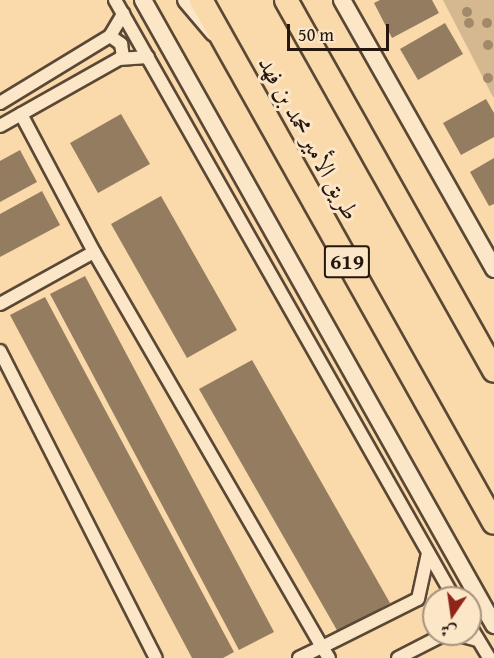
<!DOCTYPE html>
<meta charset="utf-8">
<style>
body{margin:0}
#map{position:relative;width:494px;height:658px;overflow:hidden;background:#fad9ab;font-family:"Gentium Book Plus",Amiri,serif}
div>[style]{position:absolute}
.green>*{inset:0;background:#d6b890}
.building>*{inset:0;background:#947c60}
.roads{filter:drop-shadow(2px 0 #5a4835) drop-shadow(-2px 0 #5a4835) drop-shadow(0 2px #5a4835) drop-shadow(0 -2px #5a4835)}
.street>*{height:12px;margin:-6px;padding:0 6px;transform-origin:6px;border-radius:6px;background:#fce6c8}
.secondary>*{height:16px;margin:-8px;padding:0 8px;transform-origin:8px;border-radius:8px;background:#fce6c8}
.highway>*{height:22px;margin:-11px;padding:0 11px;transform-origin:11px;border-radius:11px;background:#fad9ab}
.trees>*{width:10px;height:10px;margin:-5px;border-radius:50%;background:#a2896a}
span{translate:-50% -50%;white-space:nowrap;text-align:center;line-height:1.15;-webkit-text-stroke:6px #fce6c8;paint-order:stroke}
.shield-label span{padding:2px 4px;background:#fce6c8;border:2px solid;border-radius:4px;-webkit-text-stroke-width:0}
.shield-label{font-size:22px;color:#25170e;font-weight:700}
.street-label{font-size:24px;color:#25170e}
.north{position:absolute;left:422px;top:586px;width:60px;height:60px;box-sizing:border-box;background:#fce6c8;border:2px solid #a6937e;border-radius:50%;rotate:193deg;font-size:16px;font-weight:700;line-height:24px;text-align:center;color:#25170e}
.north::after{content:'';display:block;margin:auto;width:21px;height:27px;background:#8f2418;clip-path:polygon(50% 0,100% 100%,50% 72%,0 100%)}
.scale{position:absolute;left:287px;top:24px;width:102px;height:27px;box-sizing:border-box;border:3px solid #25170e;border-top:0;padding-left:8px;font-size:18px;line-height:21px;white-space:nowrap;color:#25170e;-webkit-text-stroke:4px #fce6c8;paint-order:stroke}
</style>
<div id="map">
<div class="green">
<i style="clip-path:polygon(443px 0,494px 0,494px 97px,493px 97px)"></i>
</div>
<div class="building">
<i style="clip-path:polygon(380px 0,432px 0,439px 13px,392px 38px,374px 3px)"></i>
<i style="clip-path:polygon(445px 23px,463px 54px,418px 80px,400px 49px)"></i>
<i style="clip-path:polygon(486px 99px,494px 113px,494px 137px,461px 155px,443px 123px)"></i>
<i style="clip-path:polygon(121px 114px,150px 164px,98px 193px,70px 143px)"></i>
<i style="clip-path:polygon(20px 150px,37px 182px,0 202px,0 161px)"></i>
<i style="clip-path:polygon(494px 158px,494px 204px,489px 206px,470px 172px)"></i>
<i style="clip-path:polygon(42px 191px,60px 225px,0 257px,0 214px)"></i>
<i style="clip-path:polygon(161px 196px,237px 330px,187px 358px,111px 224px)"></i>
<i style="clip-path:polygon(85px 276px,274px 632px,239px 650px,50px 294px)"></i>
<i style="clip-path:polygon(45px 297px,234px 652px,223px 658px,192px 658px,10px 315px)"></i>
<i style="clip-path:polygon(252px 360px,390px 603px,338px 632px,199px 389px)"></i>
</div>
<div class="roads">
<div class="street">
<i style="left:115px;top:0;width:687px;rotate:60.45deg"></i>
<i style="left:110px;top:36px;width:14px;rotate:36deg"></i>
<i style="left:121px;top:44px;width:13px;rotate:81deg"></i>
<i style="left:0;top:103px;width:129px;rotate:-31.3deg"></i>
<i style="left:110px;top:36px;width:26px;rotate:-59deg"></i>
<i style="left:0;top:126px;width:137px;rotate:-29.4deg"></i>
<i style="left:119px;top:59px;width:29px;rotate:-4deg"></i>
<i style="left:94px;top:252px;width:456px;rotate:60deg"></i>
<i style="left:322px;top:647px;width:107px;rotate:-26.6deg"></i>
<i style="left:418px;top:599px;width:47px;rotate:-77.7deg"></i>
<i style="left:0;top:304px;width:107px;rotate:-29deg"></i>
<i style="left:94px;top:252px;width:156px;rotate:-117.9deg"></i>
<i style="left:0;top:351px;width:344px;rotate:63.1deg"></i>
<i style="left:470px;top:626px;width:37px;rotate:59deg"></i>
<i style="left:455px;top:634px;width:24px;rotate:15deg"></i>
<i style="left:299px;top:658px;width:25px;rotate:-26deg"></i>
<i style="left:322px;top:647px;width:13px;rotate:58deg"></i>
<i style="left:398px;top:658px;width:53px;rotate:-27.1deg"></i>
</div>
<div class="secondary">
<i style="left:143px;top:0;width:717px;rotate:60.68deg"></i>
<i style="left:186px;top:0;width:43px;rotate:49.7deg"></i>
<i style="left:342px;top:0;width:309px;rotate:60.5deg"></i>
</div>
<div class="highway">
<i style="left:201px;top:0;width:599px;rotate:60.74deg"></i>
<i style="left:286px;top:0;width:425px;rotate:60.7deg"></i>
</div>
</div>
<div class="trees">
<i style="left:467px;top:12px"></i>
<i style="left:469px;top:23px"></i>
<i style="left:487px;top:23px"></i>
<i style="left:488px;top:45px"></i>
<i style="left:488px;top:78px"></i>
</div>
<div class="shield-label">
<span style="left:347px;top:262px">619</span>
</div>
<div class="street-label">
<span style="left:309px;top:138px;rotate:61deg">طريق الأمير محمد بن فهد</span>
</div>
<div class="north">ش</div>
<div class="scale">50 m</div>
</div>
